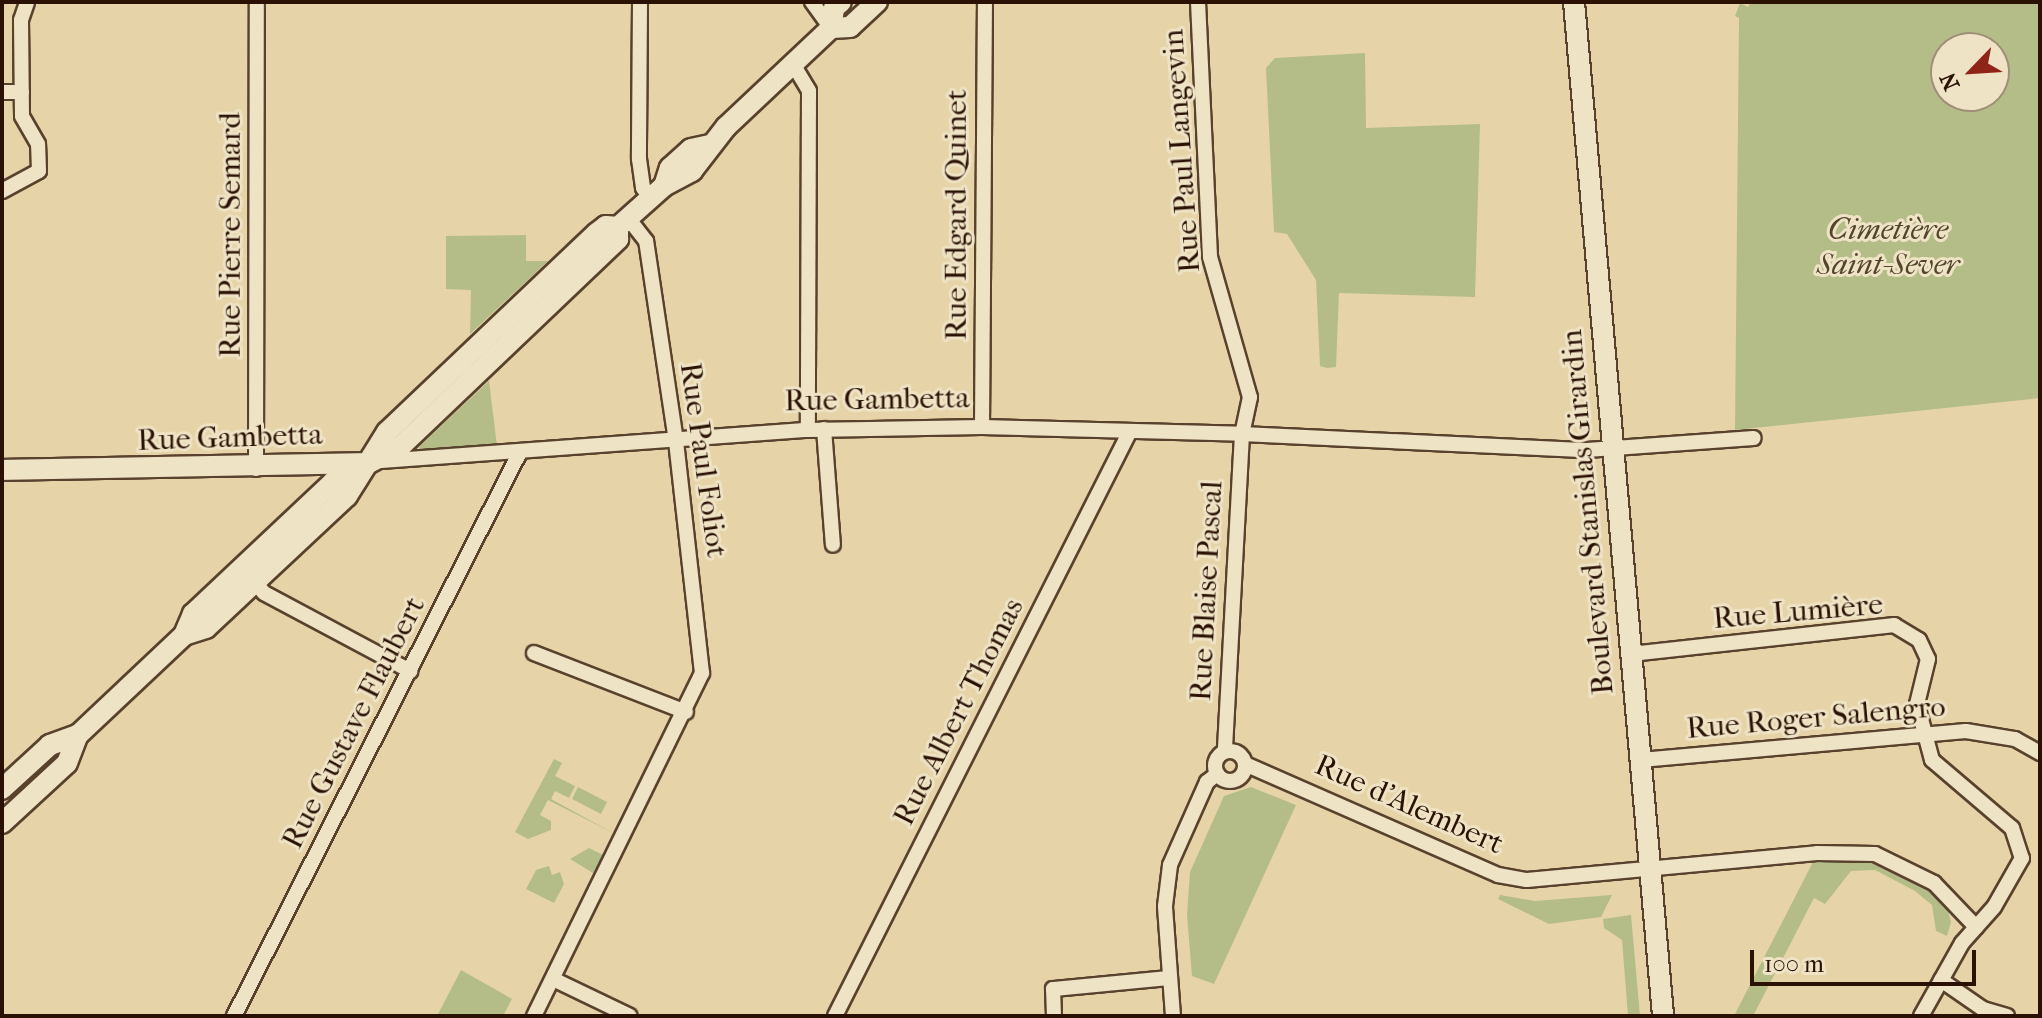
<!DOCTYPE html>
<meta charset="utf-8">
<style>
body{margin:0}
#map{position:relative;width:2042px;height:1018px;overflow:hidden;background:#e6d4a8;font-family:"IM FELL French Canon",serif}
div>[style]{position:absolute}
.green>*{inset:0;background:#b4bd88}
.roads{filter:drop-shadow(2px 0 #59422d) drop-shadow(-2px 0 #59422d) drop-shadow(0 2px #59422d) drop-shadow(0 -2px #59422d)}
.street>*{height:14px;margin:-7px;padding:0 7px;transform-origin:7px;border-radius:7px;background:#efe3c6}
.street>.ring{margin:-7px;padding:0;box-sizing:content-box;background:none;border:14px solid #efe3c6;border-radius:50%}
.secondary>*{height:20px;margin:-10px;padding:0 10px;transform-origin:10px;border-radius:10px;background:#efe3c6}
span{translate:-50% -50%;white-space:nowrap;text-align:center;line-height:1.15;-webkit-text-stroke:6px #efe3c6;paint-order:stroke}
.street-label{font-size:30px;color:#2a1104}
.park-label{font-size:30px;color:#53452c;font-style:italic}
.frame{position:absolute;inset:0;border:4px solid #2a1104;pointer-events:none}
.north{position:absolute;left:1930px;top:32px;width:80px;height:80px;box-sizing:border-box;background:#efe3c6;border:2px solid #a08f78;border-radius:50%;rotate:245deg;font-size:22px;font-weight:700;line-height:32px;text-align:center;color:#2a1104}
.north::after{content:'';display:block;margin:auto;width:28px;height:36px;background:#8f2418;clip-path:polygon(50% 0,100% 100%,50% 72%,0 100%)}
.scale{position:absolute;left:1750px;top:950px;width:226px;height:36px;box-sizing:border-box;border:4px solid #2a1104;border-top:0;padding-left:10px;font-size:24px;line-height:28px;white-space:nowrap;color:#2a1104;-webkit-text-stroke:6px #efe3c6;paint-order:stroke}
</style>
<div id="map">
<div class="green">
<i style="clip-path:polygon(evenodd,1751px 2px,2040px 2px,2040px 398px,1735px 430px,1739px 18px,1735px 16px,1740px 3px,1748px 7px,1751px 2px,1946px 48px,1994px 48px,1994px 96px,1946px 96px,1946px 48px)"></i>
<i style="clip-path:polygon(1365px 53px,1366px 128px,1480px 124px,1475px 297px,1339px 293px,1336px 367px,1327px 368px,1320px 366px,1316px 280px,1287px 234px,1274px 232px,1266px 68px,1275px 58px)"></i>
<i style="clip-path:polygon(526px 235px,526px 261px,548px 261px,470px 334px,471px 290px,446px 289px,446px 236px)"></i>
<i style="clip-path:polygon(489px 381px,497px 446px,420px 452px,419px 447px)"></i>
<i style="clip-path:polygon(554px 759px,562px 763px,555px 776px,575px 786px,569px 798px,555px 791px,551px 799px,613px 833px,548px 800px,540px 815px,551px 821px,551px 830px,528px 839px,515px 832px)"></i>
<i style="clip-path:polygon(578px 787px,607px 802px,601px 814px,572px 799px)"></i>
<i style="clip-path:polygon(1251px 787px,1296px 805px,1214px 984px,1192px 976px,1187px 915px,1190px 872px,1224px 796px)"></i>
<i style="clip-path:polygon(589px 848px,603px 855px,593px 873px,570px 859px)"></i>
<i style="clip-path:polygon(1845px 858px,1885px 862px,1918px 878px,1946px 903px,1951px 922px,1947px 936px,1936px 931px,1932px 905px,1915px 891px,1875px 870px,1851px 871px,1825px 904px,1814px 898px,1753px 1016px,1734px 1016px,1813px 862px)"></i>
<i style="clip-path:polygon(549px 866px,552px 875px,560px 872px,564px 884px,554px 903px,526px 889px,536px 870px)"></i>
<i style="clip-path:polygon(1500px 895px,1535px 901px,1612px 895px,1601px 917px,1549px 924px,1498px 899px)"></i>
<i style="clip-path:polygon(1631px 915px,1640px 1016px,1628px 1016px,1622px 940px,1604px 928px,1603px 919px)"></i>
<i style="clip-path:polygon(461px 970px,512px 999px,503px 1016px,437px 1016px)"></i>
</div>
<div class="roads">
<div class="street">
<i style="left:640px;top:2px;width:157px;rotate:90.4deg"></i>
<i style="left:639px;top:159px;width:29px;rotate:82deg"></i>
<i style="left:643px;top:188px;width:13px;rotate:51deg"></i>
<i style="left:812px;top:2px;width:32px;rotate:54deg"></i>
<i style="left:1198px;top:2px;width:255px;rotate:87.3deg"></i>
<i style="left:1210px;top:257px;width:146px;rotate:74.1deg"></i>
<i style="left:1250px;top:397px;width:38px;rotate:102deg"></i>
<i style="left:1242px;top:434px;width:318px;rotate:93.1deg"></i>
<i style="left:793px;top:64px;width:31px;rotate:59deg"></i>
<i style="left:809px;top:91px;width:339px;rotate:90.2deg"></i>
<i style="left:2px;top:92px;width:20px"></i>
<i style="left:2px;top:191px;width:42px;rotate:-28.4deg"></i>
<i style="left:39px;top:171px;width:27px;rotate:-92deg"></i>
<i style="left:38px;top:144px;width:32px;rotate:-120deg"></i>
<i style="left:22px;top:116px;width:96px;rotate:-90.6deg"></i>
<i style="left:21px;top:20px;width:18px;rotate:-71deg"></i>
<i style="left:982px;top:427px;width:425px;rotate:-89.6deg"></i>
<i style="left:824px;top:429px;width:116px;rotate:85.6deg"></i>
<i style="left:381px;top:461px;width:428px;rotate:-4.2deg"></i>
<i style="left:808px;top:430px;width:174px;rotate:-1deg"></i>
<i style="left:982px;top:427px;width:260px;rotate:1.5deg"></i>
<i style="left:1242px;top:434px;width:345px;rotate:2.7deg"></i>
<i style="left:1587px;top:450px;width:167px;rotate:-4.1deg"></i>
<i style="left:256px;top:469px;width:467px;rotate:-89.9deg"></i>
<i style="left:255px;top:582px;width:14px;rotate:51deg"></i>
<i style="left:264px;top:593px;width:166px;rotate:28.1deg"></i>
<i style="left:534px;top:653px;width:163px;rotate:21.2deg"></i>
<i style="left:1631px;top:654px;width:265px;rotate:-6.3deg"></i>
<i style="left:1894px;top:625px;width:29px;rotate:31deg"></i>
<i style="left:1919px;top:640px;width:21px;rotate:65deg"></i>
<i style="left:1928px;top:659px;width:46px;rotate:103.7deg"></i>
<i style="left:1917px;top:704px;width:58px;rotate:75deg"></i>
<i style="left:1932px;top:760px;width:105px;rotate:40.4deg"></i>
<i style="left:2012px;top:828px;width:32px;rotate:72deg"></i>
<i style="left:2022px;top:858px;width:56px;rotate:119.7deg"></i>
<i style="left:1994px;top:907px;width:48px;rotate:131.6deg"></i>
<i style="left:1962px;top:943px;width:84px;rotate:119.3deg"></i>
<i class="ring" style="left:1215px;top:751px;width:16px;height:16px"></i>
<i style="left:1641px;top:760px;width:326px;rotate:-5.1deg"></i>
<i style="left:1966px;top:731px;width:50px;rotate:9.3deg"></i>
<i style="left:2015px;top:739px;width:29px;rotate:29deg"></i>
<i style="left:1245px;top:764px;width:276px;rotate:23.7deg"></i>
<i style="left:1498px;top:875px;width:29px;rotate:10deg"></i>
<i style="left:1527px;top:880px;width:291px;rotate:-5.3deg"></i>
<i style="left:1817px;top:853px;width:58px;rotate:1deg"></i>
<i style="left:1875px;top:854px;width:66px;rotate:26.2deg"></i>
<i style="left:1934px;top:883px;width:61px;rotate:46.3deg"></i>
<i style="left:553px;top:979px;width:85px;rotate:25.7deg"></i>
<i style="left:1941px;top:980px;width:51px;rotate:34.6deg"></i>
<i style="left:1983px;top:1009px;width:25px;rotate:16deg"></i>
<i style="left:234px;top:1016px;width:632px;rotate:-63.11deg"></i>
<i style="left:534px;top:1016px;width:382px;rotate:-63.9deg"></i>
<i style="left:702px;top:673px;width:233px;rotate:-96.4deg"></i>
<i style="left:676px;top:441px;width:202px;rotate:-98.5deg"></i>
<i style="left:646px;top:241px;width:29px;rotate:-128deg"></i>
<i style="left:835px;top:1016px;width:655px;rotate:-63.24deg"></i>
<i style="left:1054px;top:1016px;width:27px;rotate:-92deg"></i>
<i style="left:1053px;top:989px;width:117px;rotate:-5.4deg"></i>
<i style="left:1173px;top:1016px;width:110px;rotate:-94.2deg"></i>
<i style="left:1165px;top:906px;width:41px;rotate:-83deg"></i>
<i style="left:1170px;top:865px;width:91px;rotate:-66deg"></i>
<i style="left:1207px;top:782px;width:13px;rotate:-39deg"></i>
</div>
<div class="secondary">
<i style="left:1574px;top:2px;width:1018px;rotate:84.98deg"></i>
<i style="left:831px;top:28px;width:19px;rotate:-3deg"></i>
<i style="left:850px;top:27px;width:37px;rotate:-43deg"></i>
<i style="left:664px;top:186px;width:32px;rotate:-28deg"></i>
<i style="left:692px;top:171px;width:56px;rotate:-52.3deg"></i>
<i style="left:726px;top:127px;width:144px;rotate:-43.3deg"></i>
<i style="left:831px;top:28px;width:20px;rotate:-81deg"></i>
<i style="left:834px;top:8px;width:9px;rotate:-41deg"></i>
<i style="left:2px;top:470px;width:359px;rotate:-1.1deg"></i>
<i style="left:184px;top:635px;width:23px;rotate:-18deg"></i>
<i style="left:206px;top:628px;width:67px;rotate:-43.2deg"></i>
<i style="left:255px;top:582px;width:126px;rotate:-43.1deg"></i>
<i style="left:347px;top:496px;width:75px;rotate:-58deg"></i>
<i style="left:387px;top:432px;width:289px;rotate:-43.5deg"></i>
<i style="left:597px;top:233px;width:11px;rotate:-38deg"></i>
<i style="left:606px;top:226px;width:12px;rotate:5deg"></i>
<i style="left:2px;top:789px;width:65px;rotate:-42.5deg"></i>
<i style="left:50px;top:745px;width:30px;rotate:-20deg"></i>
<i style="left:78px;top:735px;width:146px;rotate:-43.3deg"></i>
<i style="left:184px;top:635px;width:23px;rotate:-67deg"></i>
<i style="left:193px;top:614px;width:192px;rotate:-43.3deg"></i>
<i style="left:333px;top:482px;width:77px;rotate:-27.9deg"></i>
<i style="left:401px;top:446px;width:300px;rotate:-43.6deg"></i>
<i style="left:618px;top:239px;width:12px;rotate:-90deg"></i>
<i style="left:618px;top:227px;width:62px;rotate:-41.7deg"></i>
<i style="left:664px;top:186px;width:19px;rotate:-72deg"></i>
<i style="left:670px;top:168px;width:28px;rotate:-42deg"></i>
<i style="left:691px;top:149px;width:19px;rotate:-12deg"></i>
<i style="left:2px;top:823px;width:88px;rotate:-42.7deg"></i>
<i style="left:67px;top:763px;width:30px;rotate:-69deg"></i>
</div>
</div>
<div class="street-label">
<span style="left:1182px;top:151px;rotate:-94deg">Rue Paul Langevin</span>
<span style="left:957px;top:215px;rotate:-90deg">Rue Edgard Quinet</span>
<span style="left:231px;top:235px;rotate:-90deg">Rue Pierre Semard</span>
<span style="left:877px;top:400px;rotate:-1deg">Rue Gambetta</span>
<span style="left:230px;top:438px;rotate:-2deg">Rue Gambetta</span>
<span style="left:703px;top:460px;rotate:82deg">Rue Paul Foliot</span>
<span style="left:1588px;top:512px;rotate:-95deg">Boulevard Stanislas Girardin</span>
<span style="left:1207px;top:591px;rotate:-87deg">Rue Blaise Pascal</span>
<span style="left:1798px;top:612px;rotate:-5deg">Rue Lumière</span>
<span style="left:959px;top:712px;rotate:-63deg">Rue Albert Thomas</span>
<span style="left:1816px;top:718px;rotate:-5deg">Rue Roger Salengro</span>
<span style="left:354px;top:723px;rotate:-63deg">Rue Gustave Flaubert</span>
<span style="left:1409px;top:805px;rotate:24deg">Rue d'Alembert</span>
</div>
<div class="park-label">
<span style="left:1888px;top:247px">Cimetière<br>Saint-Sever</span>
</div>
<div class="frame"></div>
<div class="north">N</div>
<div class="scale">100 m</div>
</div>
